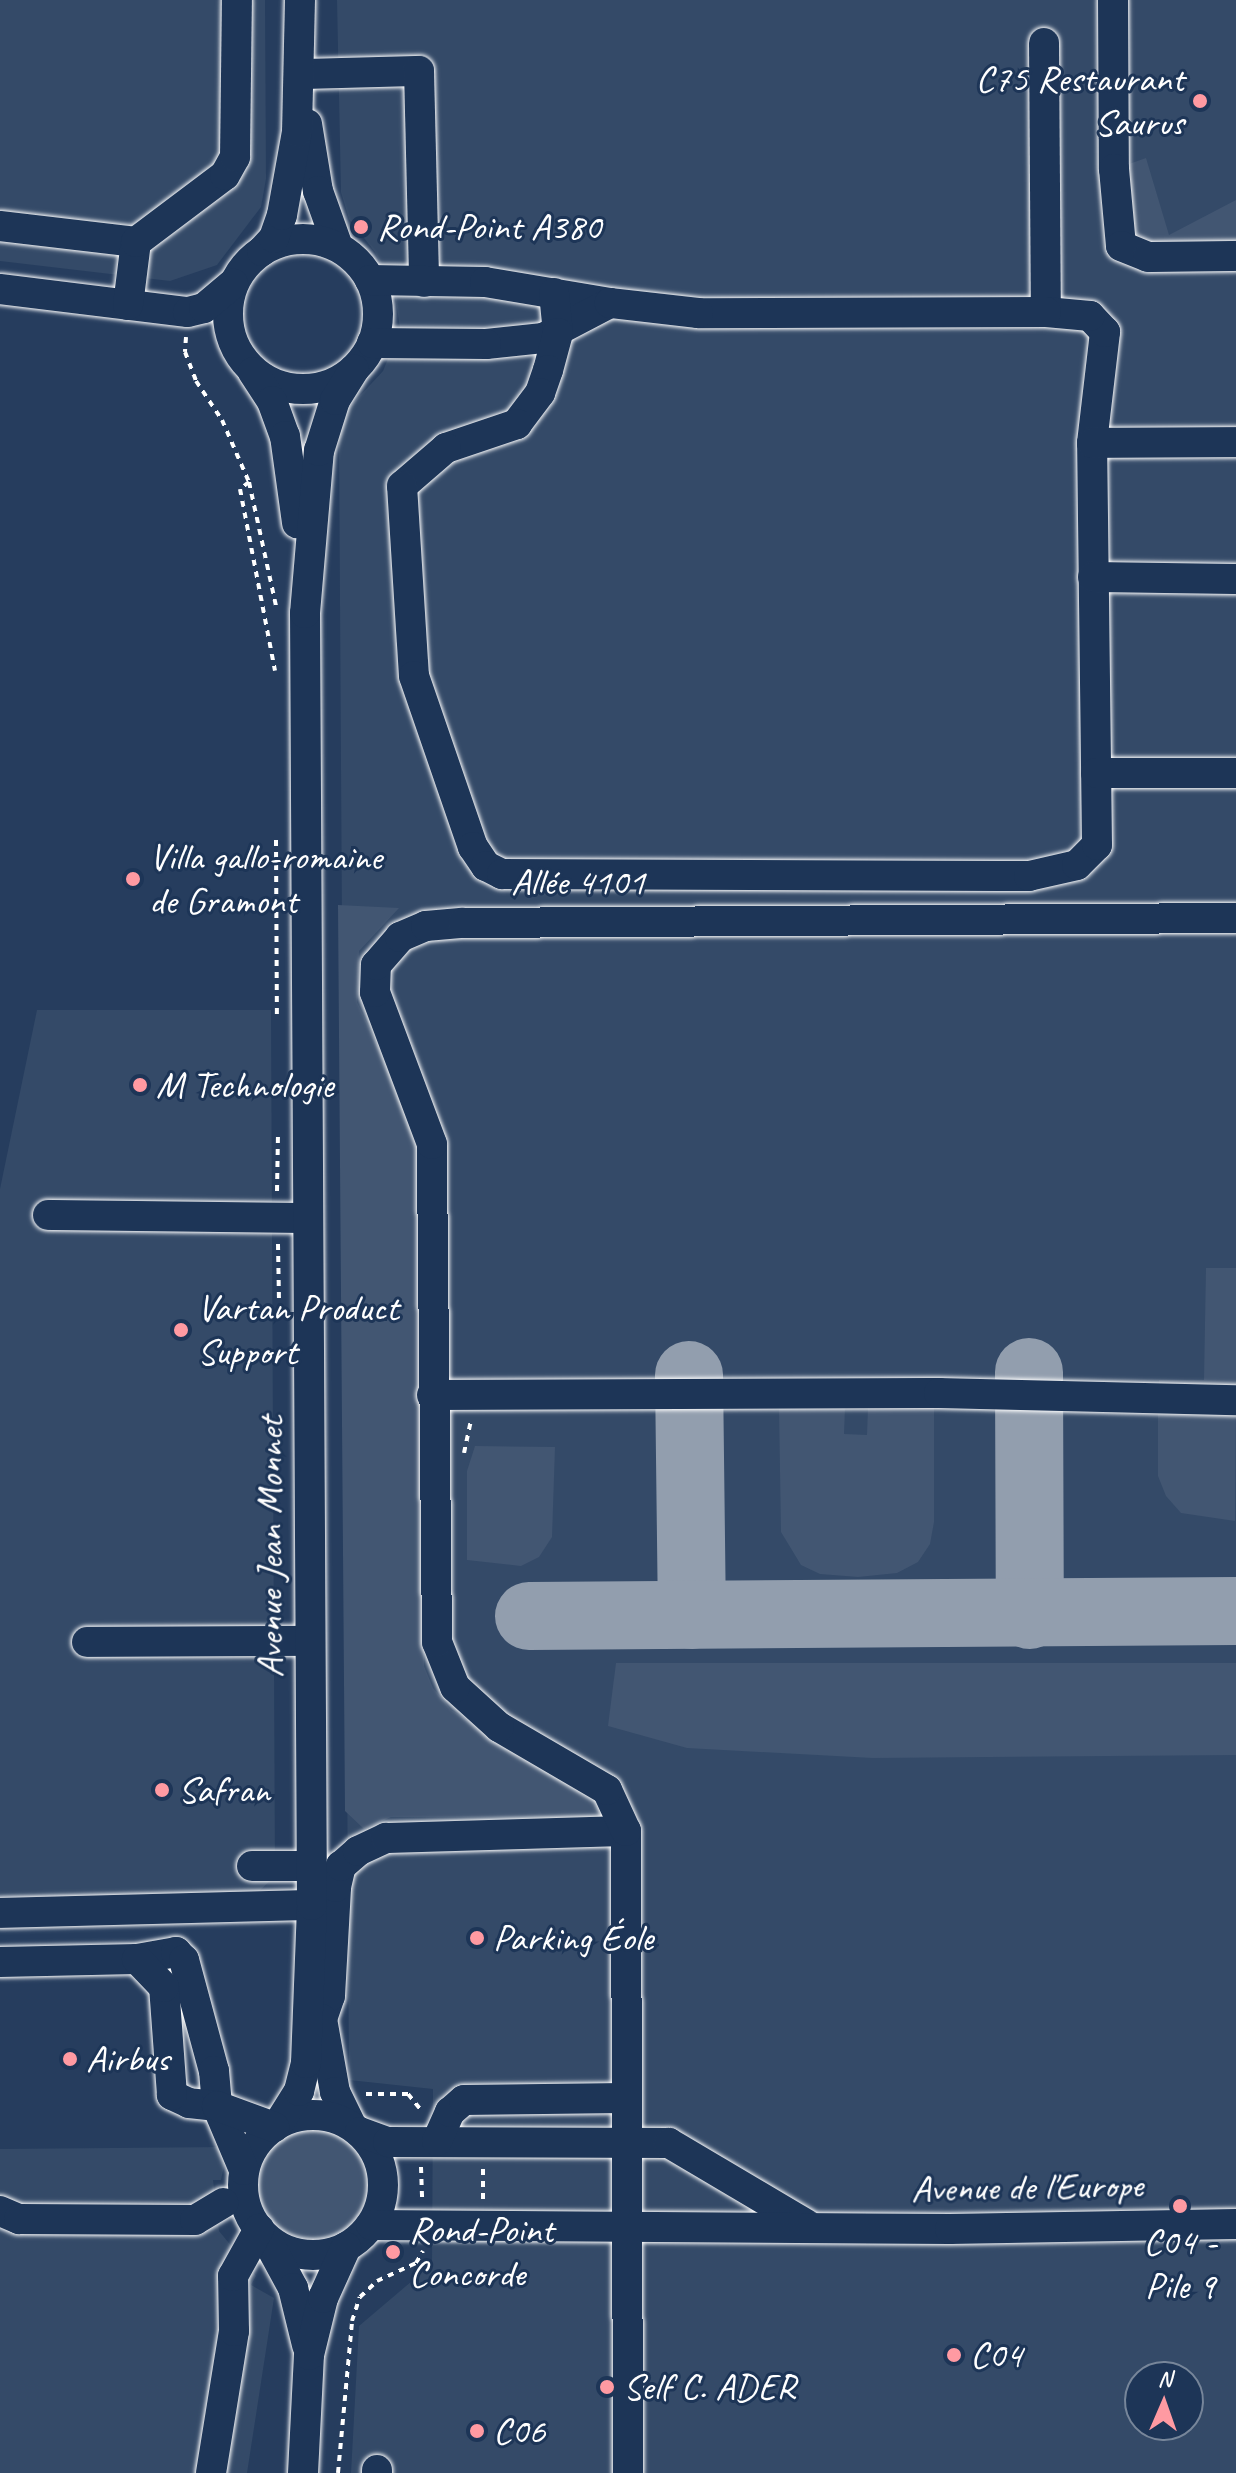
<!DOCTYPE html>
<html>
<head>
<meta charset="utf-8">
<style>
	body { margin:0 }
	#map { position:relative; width:1236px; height:2473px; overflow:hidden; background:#263d5e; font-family:Caveat,sans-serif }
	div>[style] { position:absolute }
	.built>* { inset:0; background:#344a68 }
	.green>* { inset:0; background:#425672 }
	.round { border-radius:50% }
	.taxiway>* { height:68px; margin:-34px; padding:0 34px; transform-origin:34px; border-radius:34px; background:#929eae }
	.path>* { height:4px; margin-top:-2px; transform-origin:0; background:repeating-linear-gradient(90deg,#fff 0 6px,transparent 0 12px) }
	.roads { filter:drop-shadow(0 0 2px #fff) drop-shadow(0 0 2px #fff) }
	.minor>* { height:30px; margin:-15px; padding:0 15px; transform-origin:15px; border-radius:15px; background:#1d3557 }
	.minor>.ring { margin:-15px; padding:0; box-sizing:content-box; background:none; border:30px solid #1d3557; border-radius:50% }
	.dots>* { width:22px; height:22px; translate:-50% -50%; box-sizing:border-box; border:4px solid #1d3557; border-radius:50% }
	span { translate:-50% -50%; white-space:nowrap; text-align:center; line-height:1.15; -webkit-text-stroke:6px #1d3557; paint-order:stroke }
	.poi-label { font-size:38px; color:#fff }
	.right { translate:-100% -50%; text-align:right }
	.left { translate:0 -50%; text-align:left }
	.street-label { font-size:38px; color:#fff }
	.north { position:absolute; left:1124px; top:2361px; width:80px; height:80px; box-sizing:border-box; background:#1d3557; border:2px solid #77869a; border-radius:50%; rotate:2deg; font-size:22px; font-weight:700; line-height:32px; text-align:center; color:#fff }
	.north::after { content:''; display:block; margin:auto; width:28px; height:36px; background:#ff9aa2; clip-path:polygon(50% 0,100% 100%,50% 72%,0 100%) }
</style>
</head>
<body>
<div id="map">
	<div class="built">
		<i style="clip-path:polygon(0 0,265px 0,266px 179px,261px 207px,217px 265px,170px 281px,0 261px)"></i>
		<i style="clip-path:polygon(evenodd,337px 0,1236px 0,1236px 2473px,351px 2473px,359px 2326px,432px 2264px,433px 2089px,349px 2080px,339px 436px,346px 411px,383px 371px,400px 329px,395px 293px,375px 252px,349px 219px,341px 192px,337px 0,1140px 2377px,1188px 2377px,1188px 2425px,1140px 2425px,1140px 2377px)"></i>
		<i style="clip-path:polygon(37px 1010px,271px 1010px,275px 1876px,255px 1895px,0 1896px,0 1189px)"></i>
		<i style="clip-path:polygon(228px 2147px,221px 2180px,213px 2180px,219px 2231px,256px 2276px,251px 2285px,274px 2298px,247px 2473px,0 2473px,0 2149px)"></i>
	</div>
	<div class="green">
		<i style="clip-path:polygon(1146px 158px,1169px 235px,1236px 200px,1236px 242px,1150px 243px,1136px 233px,1129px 216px,1129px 164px)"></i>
		<i style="clip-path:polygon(338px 905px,399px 908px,359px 951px,357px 1002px,415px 1126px,423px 1184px,424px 1666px,433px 1688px,451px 1710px,605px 1807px,599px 1807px,599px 1818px,391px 1817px,364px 1829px,345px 1811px)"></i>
		<i style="clip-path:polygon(1206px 1268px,1236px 1268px,1236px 1389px,1158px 1390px,1159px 1380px,1204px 1380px)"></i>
		<i style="clip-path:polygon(934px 1406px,934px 1522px,930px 1544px,918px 1562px,897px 1573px,858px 1577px,820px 1574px,801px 1565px,781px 1532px,779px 1407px,845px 1407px,844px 1434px,867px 1435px,868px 1407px)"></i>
		<i style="clip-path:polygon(1158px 1410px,1236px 1410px,1235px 1521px,1181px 1513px,1166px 1496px,1158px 1476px)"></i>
		<i style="clip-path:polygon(475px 1446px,555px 1447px,552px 1537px,539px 1557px,521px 1566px,467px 1560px,467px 1471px)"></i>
		<i style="clip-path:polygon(616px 1663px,1236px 1663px,1236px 1755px,873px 1758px,687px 1748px,608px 1726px)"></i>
		<i class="round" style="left:258px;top:2129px;width:110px;height:110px"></i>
	</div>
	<div class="taxiway">
		<i style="left:1029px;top:1372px;width:243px;rotate:89.8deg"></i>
		<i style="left:689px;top:1375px;width:240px;rotate:89.3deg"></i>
		<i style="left:529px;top:1616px;width:707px;rotate:-0.41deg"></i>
	</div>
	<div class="path">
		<i style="left:186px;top:337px;width:15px;rotate:94deg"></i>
		<i style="left:185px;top:352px;width:31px;rotate:69deg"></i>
		<i style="left:196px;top:381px;width:47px;rotate:56.3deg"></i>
		<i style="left:222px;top:420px;width:68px;rotate:66.5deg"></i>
		<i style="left:249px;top:482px;width:127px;rotate:77.7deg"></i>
		<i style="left:249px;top:482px;width:11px;rotate:142deg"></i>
		<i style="left:240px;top:489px;width:185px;rotate:79.1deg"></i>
		<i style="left:276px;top:840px;width:179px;rotate:89.7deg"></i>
		<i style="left:277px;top:1191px;width:59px;rotate:-89deg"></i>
		<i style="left:278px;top:1244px;width:55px;rotate:89deg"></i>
		<i style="left:464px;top:1453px;width:35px;rotate:-78deg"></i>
		<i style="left:366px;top:2094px;width:42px"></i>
		<i style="left:408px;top:2094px;width:21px;rotate:51deg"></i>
		<i style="left:421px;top:2167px;width:31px;rotate:88deg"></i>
		<i style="left:483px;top:2199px;width:31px;rotate:-90deg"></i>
		<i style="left:338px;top:2473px;width:153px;rotate:-84.7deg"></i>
		<i style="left:352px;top:2321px;width:25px;rotate:-72deg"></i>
		<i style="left:360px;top:2297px;width:23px;rotate:-43deg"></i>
		<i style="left:377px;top:2281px;width:43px;rotate:-24.8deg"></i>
		<i style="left:416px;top:2263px;width:14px;rotate:-60deg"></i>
	</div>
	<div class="roads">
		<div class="minor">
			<i style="left:1113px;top:0;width:169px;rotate:89.7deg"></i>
			<i style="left:1114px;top:169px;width:77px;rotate:84.8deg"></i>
			<i style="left:1121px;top:246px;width:29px;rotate:22deg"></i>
			<i style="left:1148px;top:257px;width:88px;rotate:-0.7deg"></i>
			<i style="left:1044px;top:43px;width:269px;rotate:89.6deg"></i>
			<i style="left:301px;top:74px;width:118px;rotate:-1.5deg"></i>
			<i style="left:419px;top:71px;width:211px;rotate:88.6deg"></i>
			<i style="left:307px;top:124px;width:68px;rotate:80.7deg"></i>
			<i style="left:318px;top:191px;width:59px;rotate:70.3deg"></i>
			<i style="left:0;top:226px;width:137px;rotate:6.7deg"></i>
			<i class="ring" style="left:228px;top:239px;width:120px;height:120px"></i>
			<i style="left:262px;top:251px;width:18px;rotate:-47deg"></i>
			<i style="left:274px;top:238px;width:24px;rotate:-71deg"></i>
			<i style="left:282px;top:215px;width:84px;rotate:-79.8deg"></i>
			<i style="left:297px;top:132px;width:132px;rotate:-88.7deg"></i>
			<i style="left:370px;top:280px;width:115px;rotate:1deg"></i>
			<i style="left:485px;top:282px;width:127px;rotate:9.5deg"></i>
			<i style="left:610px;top:303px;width:76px;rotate:152.4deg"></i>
			<i style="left:543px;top:338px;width:57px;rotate:174deg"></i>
			<i style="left:486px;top:344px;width:114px;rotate:-179.5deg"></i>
			<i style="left:0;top:289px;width:189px;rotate:7deg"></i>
			<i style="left:188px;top:312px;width:16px;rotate:-14deg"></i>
			<i style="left:204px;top:308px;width:38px;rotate:-40deg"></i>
			<i style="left:554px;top:293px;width:40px;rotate:84.3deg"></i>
			<i style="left:558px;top:333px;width:38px;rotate:105deg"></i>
			<i style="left:548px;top:370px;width:24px;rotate:109deg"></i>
			<i style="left:540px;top:393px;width:39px;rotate:127deg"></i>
			<i style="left:517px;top:424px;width:75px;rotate:161.3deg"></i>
			<i style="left:446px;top:448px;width:58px;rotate:139.2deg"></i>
			<i style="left:402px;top:486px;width:190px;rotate:86.4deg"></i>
			<i style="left:414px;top:676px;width:181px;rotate:71deg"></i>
			<i style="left:473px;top:847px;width:23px;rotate:56deg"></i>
			<i style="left:486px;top:866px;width:18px;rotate:27deg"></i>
			<i style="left:502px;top:874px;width:527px;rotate:0.22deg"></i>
			<i style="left:1029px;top:876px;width:49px;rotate:-12.9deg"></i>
			<i style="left:1077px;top:865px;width:28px;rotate:-45deg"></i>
			<i style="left:1097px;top:845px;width:402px;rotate:-90.7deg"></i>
			<i style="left:1092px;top:443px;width:112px;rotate:-83.3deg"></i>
			<i style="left:1105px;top:332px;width:22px;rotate:-133deg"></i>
			<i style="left:1090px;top:316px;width:44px;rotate:-174.8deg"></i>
			<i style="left:1046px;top:312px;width:348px;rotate:179.8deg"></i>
			<i style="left:698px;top:313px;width:89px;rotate:-173.5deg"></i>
			<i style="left:128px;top:305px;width:64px;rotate:-82.8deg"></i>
			<i style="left:136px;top:242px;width:111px;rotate:-37deg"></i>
			<i style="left:225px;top:175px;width:21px;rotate:-61deg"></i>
			<i style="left:235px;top:157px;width:157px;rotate:-89.3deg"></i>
			<i style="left:253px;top:372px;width:35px;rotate:57deg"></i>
			<i style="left:272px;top:401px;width:37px;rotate:70deg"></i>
			<i style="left:285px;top:436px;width:88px;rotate:82.1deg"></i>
			<i style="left:1092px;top:443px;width:144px;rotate:-0.4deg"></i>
			<i style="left:1093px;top:577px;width:143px;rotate:0.8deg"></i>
			<i style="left:1096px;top:773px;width:140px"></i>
			<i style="left:48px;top:1215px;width:260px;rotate:0.7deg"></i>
			<i style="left:432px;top:1395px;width:507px;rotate:-0.23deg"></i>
			<i style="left:939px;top:1393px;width:297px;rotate:1.4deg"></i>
			<i style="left:87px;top:1642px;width:223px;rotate:-0.3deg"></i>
			<i style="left:252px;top:1866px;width:60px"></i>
			<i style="left:0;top:1913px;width:312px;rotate:-1.5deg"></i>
			<i style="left:0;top:1962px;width:137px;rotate:-1.3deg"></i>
			<i style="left:137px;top:1959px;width:40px;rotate:-10deg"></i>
			<i style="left:176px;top:1952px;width:11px;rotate:45deg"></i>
			<i style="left:184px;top:1960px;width:115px;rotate:74.9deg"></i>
			<i style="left:214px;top:2071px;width:35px;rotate:85deg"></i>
			<i style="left:217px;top:2106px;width:28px;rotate:-174deg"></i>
			<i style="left:189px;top:2103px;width:19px;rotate:-155deg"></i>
			<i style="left:172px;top:2095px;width:108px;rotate:-94.2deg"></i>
			<i style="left:164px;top:1987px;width:39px;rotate:-134deg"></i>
			<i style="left:322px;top:2019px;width:24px;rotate:-71deg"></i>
			<i style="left:330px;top:1996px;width:109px;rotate:-86.8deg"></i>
			<i style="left:336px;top:1887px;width:22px;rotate:-77deg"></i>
			<i style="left:341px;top:1866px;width:23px;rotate:-41deg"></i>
			<i style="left:358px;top:1851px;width:31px;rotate:-25deg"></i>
			<i style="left:386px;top:1838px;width:240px;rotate:-1.7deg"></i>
			<i style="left:322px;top:2019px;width:74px;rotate:79.9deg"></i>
			<i style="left:335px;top:2092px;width:37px;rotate:64deg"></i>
			<i class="ring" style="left:243px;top:2115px;width:110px;height:110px"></i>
			<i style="left:279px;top:2123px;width:38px;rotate:-58deg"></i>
			<i style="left:299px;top:2091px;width:29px;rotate:-76deg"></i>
			<i style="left:306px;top:2063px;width:158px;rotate:-87.8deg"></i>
			<i style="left:312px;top:1905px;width:1292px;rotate:-90.31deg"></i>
			<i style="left:305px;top:613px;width:163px;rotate:-85.1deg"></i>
			<i style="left:319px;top:451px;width:53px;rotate:-72.6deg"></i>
			<i style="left:335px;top:400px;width:36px;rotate:-58deg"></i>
			<i style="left:360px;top:2132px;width:30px;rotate:20deg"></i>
			<i style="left:388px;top:2142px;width:281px;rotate:0.2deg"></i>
			<i style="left:669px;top:2143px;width:159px;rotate:30.6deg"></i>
			<i style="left:437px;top:2141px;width:32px;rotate:-66deg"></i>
			<i style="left:450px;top:2112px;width:18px;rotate:-41deg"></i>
			<i style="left:464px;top:2100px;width:160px;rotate:-0.7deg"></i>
			<i style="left:244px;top:2170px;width:69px;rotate:-112.9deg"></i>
			<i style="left:217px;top:2106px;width:61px;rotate:20.2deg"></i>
			<i style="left:0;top:2211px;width:21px;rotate:23deg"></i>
			<i style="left:19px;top:2219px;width:176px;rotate:0.3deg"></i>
			<i style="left:195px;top:2220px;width:33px;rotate:-31deg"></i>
			<i style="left:371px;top:2225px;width:579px;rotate:0.4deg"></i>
			<i style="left:950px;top:2229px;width:286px;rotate:-1deg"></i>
			<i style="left:266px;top:2238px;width:57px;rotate:61.6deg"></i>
			<i style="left:293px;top:2288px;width:59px;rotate:76.2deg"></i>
			<i style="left:211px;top:2473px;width:144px;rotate:-80.8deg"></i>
			<i style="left:234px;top:2331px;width:55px;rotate:-91deg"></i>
			<i style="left:233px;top:2276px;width:54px;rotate:-61deg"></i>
			<i style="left:303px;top:2473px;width:118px;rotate:-87.1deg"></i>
			<i style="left:309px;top:2355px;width:59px;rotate:-76.2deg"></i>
			<i style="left:323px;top:2298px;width:56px;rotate:-65.7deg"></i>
			<i style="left:377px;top:2473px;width:3px;rotate:-90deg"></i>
			<i style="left:628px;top:2473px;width:642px;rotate:-90.18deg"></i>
			<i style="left:626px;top:1831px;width:45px;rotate:-114.9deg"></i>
			<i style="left:607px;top:1790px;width:125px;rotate:-149.7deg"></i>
			<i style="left:499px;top:1727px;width:59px;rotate:-137.7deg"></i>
			<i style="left:455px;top:1687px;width:48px;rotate:-111.8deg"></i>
			<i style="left:437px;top:1642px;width:498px;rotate:-90.6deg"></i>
			<i style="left:432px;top:1144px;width:162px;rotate:-110.6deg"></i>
			<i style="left:375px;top:992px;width:27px;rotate:-88deg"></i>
			<i style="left:376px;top:965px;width:37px;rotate:-49deg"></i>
			<i style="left:400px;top:937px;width:28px;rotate:-23deg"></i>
			<i style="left:426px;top:926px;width:37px;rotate:-5deg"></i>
			<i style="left:463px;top:923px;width:773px;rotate:-0.37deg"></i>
		</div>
	</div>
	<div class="dots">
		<i style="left:1200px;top:101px;background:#ff9aa2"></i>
		<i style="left:361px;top:227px;background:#ff9aa2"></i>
		<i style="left:133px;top:879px;background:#ff9aa2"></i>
		<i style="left:140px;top:1085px;background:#ff9aa2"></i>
		<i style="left:181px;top:1330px;background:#ff9aa2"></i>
		<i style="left:162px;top:1790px;background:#ff9aa2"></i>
		<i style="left:477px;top:1938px;background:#ff9aa2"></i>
		<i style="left:70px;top:2059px;background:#ff9aa2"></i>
		<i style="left:1180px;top:2206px;background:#ff9aa2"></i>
		<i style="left:393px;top:2252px;background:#ff9aa2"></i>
		<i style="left:954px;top:2355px;background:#ff9aa2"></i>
		<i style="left:607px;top:2387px;background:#ff9aa2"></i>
		<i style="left:477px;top:2431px;background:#ff9aa2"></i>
	</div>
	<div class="poi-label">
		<span class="right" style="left:1184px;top:101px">C75 Restaurant<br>Saurus</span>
		<span class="left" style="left:377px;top:227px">Rond-Point A380</span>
		<span class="left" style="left:149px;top:879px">Villa gallo-romaine<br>de Gramont</span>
		<span class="left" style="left:156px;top:1085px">M Technologie</span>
		<span class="left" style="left:197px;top:1330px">Vartan Product<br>Support</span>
		<span class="left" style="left:178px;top:1790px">Safran</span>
		<span class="left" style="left:493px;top:1938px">Parking Éole</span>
		<span class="left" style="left:86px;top:2059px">Airbus</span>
		<span class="left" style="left:409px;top:2252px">Rond-Point<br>Concorde</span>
		<span style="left:1180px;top:2264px">C04 -<br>Pile 9</span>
		<span class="left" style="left:970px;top:2355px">C04</span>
		<span class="left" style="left:623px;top:2387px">Self C. ADER</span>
		<span class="left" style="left:493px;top:2431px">C06</span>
	</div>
	<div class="street-label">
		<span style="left:578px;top:882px">Allée 4101</span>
		<span style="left:270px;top:1547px;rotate:-90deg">Avenue Jean Monnet</span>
		<span style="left:1027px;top:2187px;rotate:-1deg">Avenue de l'Europe</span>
	</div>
	<div class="north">N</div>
</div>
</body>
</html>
